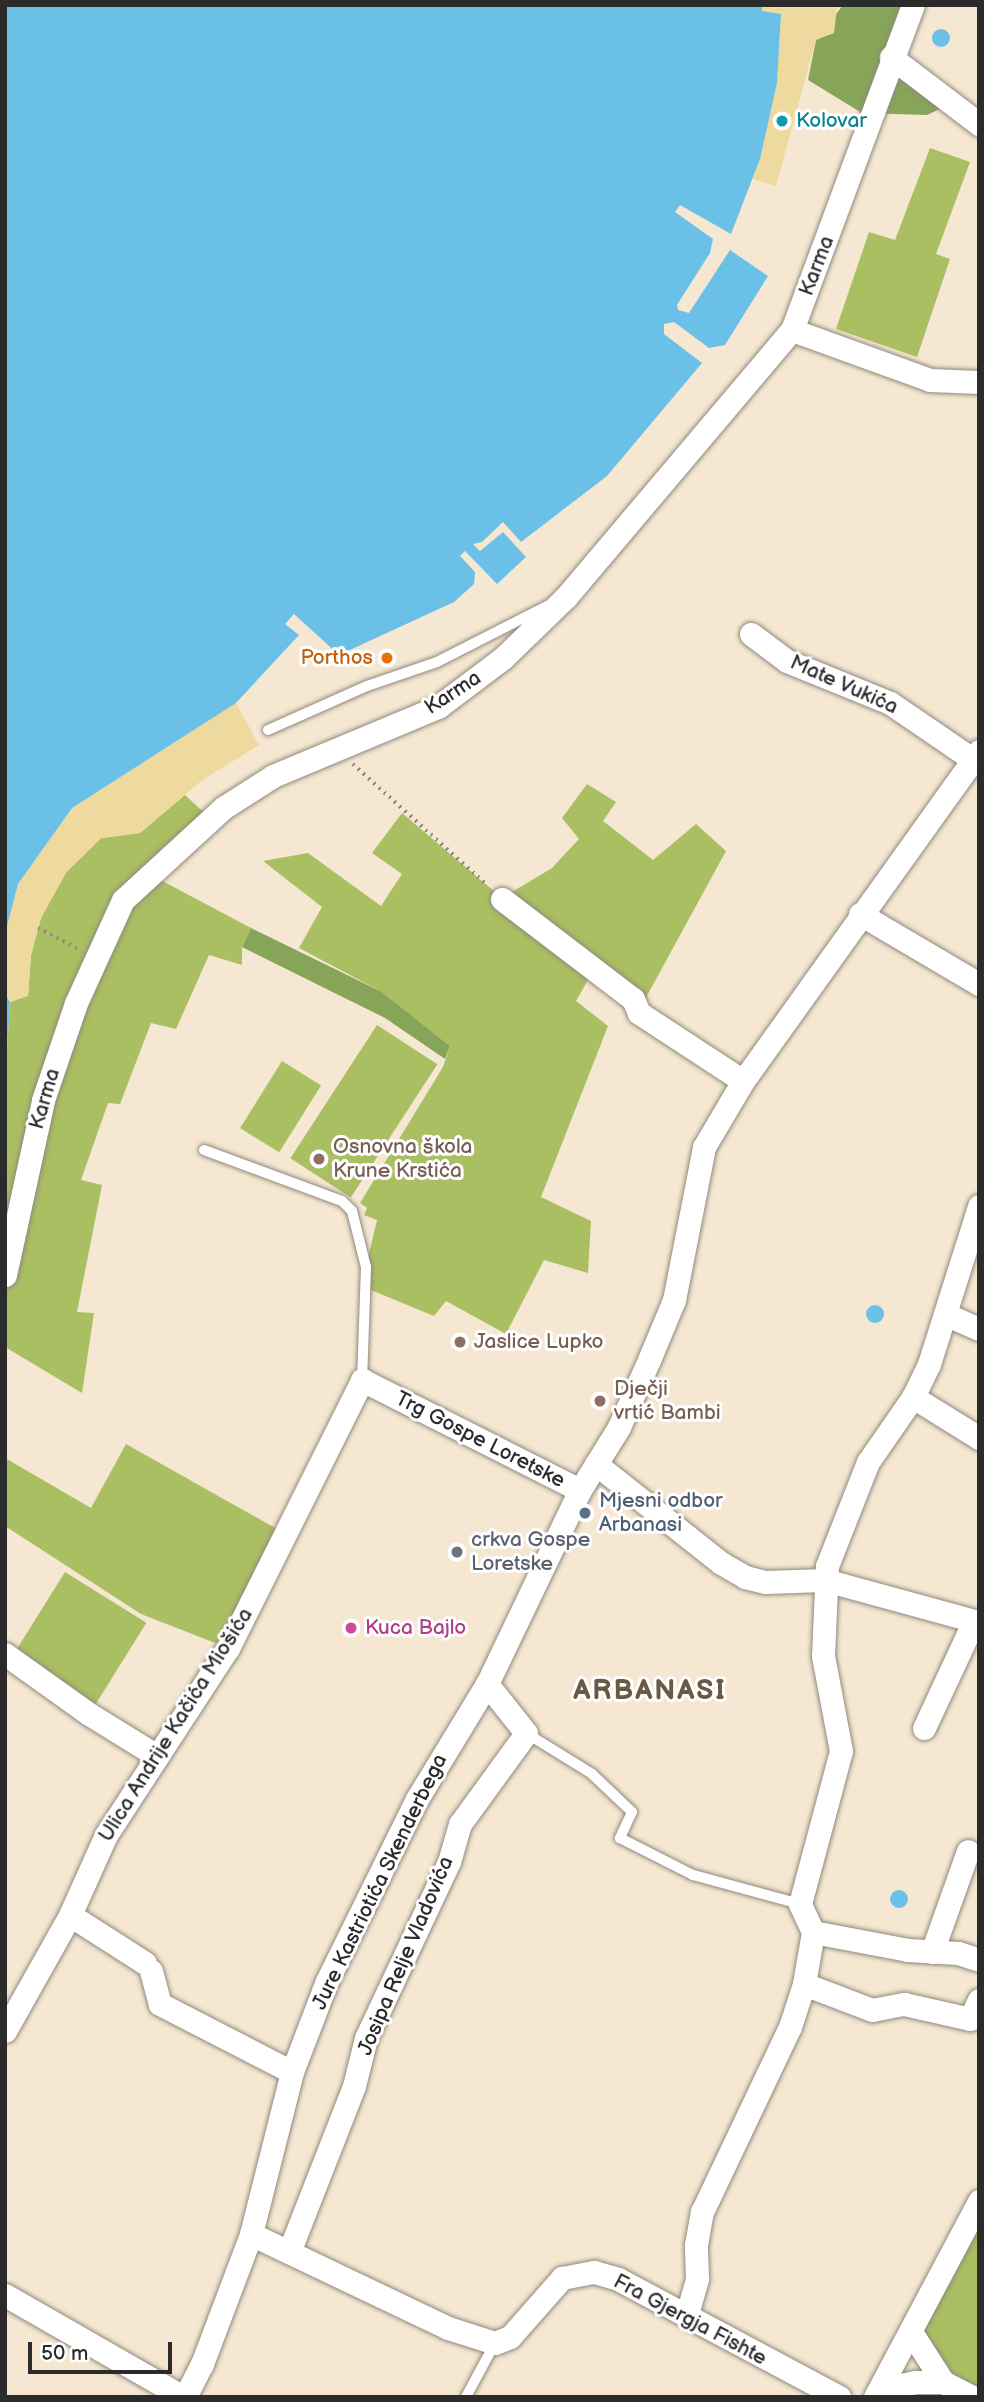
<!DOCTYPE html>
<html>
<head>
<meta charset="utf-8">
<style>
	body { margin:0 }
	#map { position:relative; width:984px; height:2402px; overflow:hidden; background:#f5e7d1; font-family:"Balsamiq Sans",sans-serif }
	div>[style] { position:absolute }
	.green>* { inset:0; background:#aabe62; transform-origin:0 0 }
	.forest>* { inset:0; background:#87a558 }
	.sand>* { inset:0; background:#eeda9e }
	.water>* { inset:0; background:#6bc0e7 }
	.round { border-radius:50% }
	.path>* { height:3.5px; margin-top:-1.75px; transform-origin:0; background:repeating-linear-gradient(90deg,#90897e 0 2px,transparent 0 7px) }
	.roads { filter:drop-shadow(0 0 2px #90897e) drop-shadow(0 0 2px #90897e) }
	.lane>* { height:10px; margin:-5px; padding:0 5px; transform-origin:5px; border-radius:5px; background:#fff }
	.street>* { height:23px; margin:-11.5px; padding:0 11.5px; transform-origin:11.5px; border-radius:11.5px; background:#fff }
	.dots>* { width:19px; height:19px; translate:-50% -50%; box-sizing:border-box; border:4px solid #fff; border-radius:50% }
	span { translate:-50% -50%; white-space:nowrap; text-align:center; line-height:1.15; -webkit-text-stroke:6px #fff; paint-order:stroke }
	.culture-label { font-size:21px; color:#0d838f }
	.left { translate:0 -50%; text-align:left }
	.street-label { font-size:21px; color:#2b2b2b }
	.food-label { font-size:21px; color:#c56008 }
	.right { translate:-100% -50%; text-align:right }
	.education-label { font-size:21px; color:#785e54 }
	.service-label { font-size:21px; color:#4e5e75 }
	.worship-label { font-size:21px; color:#5b616d }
	.hotel-label { font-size:21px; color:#b23c85 }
	.district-label { font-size:28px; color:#695a46; font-weight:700; letter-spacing:2px }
	.frame { position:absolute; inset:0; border:7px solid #2b2b2b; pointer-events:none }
	.scale { position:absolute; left:28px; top:2342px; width:144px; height:32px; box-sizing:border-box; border:4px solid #2b2b2b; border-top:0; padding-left:9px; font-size:21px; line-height:24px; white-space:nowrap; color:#2b2b2b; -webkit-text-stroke:5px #fff; paint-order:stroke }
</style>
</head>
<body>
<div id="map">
	<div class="green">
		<i style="clip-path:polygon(930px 148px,970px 162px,936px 254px,950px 259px,917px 357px,836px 329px,869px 232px,895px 240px)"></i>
		<i style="clip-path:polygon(587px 784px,616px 802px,603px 821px,653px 860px,696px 824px,726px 851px,643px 1003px,593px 971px,576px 1001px,608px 1026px,541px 1197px,591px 1221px,588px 1273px,544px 1260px,506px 1334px,446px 1301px,434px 1316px,366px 1288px,366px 1267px,377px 1220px,364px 1215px,367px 1208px,360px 1203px,443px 1067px,450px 1046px,382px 992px,299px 948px,322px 907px,263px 861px,308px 853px,381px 906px,402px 874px,372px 853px,402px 813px,502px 898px,552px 868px,579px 839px,562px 818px)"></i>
		<i style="clip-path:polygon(185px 795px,211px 819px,151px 875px,251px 928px,242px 947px,242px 965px,209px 955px,176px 1029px,151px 1023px,120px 1104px,108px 1103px,81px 1180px,102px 1185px,77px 1312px,94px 1313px,82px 1393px,5px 1347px,5px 1081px,10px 1002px,28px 995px,31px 955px,41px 918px,66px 872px,101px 838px,140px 833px)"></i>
		<i style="left:377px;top:1025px;width:72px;height:159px;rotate:33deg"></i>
		<i style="left:282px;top:1061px;width:46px;height:79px;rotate:32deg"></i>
		<i style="clip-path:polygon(126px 1444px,286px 1534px,228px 1648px,141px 1614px,5px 1526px,5px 1458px,91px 1508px)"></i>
		<i style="left:65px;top:1572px;width:96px;height:105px;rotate:32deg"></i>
		<i style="clip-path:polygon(979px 2201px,979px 2397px,973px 2397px,911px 2332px)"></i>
	</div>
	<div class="forest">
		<i style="clip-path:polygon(843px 5px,913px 5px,891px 57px,952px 103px,927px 115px,862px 113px,808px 80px,816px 40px)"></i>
		<i style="clip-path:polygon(251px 928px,382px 992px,450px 1046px,445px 1059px,385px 1018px,242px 947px)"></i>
	</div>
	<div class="sand">
		<i style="clip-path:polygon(762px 5px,843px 5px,837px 8px,834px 33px,816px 40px,776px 186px,753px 179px,777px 83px,781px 15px,762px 11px)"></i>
		<i style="clip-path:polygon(236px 703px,259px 745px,201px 781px,140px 833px,101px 838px,66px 873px,41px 918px,31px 955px,28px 996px,10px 1002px,5px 994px,5px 934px,18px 884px,72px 808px)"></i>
	</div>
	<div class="water">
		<i style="clip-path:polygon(5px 5px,762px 5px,762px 11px,781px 14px,777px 83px,760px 159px,731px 234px,680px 205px,675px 212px,713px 239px,710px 253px,677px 305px,678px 310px,689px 313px,730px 250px,768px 276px,725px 345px,709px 348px,674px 322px,664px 324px,664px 334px,702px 363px,607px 476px,521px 542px,503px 522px,482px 542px,473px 544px,480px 551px,503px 532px,526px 557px,497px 584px,465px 551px,460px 556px,475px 572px,474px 584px,454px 602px,339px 655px,294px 614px,285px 624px,299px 635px,236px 703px,72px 808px,18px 884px,5px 934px)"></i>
		<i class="round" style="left:932px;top:29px;width:18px;height:18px"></i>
		<i style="clip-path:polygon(5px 994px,10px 1002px,5px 1081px)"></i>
		<i class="round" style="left:866px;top:1305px;width:18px;height:18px"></i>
		<i class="round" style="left:890px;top:1890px;width:18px;height:18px"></i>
	</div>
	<div class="path">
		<i style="left:353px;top:764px;width:181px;rotate:42.1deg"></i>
		<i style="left:38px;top:928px;width:46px;rotate:27.1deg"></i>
	</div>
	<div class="roads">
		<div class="lane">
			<i style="left:268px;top:730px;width:108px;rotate:-24deg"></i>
			<i style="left:367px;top:686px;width:74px;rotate:-18.9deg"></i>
			<i style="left:437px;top:662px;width:123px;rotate:-27deg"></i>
			<i style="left:204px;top:1150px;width:147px;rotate:20.3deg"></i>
			<i style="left:342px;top:1201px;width:14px;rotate:45deg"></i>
			<i style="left:352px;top:1211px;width:58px;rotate:76deg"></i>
			<i style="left:366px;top:1267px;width:113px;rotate:92deg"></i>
			<i style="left:526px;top:1733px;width:78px;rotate:31.8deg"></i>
			<i style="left:592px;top:1774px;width:55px;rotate:43.5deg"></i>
			<i style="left:632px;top:1812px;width:29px;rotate:115deg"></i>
			<i style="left:620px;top:1838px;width:82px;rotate:26.9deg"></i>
			<i style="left:693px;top:1875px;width:111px;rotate:15.2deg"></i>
			<i style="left:466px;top:2397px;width:61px;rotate:-61.8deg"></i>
		</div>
		<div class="street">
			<i style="left:891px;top:57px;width:111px;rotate:37.3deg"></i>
			<i style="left:792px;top:330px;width:147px;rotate:19.9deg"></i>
			<i style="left:930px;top:380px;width:49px;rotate:2.3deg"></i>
			<i style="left:751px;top:634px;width:45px;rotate:36.9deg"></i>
			<i style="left:787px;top:661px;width:111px;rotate:22.2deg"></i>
			<i style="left:890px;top:703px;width:99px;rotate:34.3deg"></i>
			<i style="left:502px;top:899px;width:165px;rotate:37.4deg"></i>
			<i style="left:633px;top:999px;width:15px;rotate:67deg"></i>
			<i style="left:639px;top:1013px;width:124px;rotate:33.2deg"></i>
			<i style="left:860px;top:914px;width:138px;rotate:30.5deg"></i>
			<i style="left:5px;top:1275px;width:179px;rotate:-77.7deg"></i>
			<i style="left:43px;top:1100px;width:102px;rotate:-71.2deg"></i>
			<i style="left:76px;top:1003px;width:113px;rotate:-65.5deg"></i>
			<i style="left:123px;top:900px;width:136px;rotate:-42.6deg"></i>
			<i style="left:223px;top:808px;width:59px;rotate:-32.6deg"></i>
			<i style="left:273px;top:776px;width:179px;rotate:-22.7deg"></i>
			<i style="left:438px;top:707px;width:81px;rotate:-37deg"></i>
			<i style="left:503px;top:658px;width:88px;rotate:-44.1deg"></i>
			<i style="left:566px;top:597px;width:350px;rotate:-49.8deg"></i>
			<i style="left:792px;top:330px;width:347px;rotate:-69.6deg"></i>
			<i style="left:945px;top:1314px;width:37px;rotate:24deg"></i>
			<i style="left:913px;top:1397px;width:78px;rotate:31.8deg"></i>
			<i style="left:596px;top:1464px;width:159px;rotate:38.4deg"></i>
			<i style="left:721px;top:1563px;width:28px;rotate:30deg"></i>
			<i style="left:745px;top:1577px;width:21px;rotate:14deg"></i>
			<i style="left:765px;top:1582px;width:60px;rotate:-1.9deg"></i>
			<i style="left:825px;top:1580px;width:160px;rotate:15.3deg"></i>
			<i style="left:5px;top:1654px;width:103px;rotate:35.5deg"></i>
			<i style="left:89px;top:1714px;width:80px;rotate:31.7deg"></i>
			<i style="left:924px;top:1728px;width:118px;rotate:-65deg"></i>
			<i style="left:70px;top:1915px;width:89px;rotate:32.6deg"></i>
			<i style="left:813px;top:1932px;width:97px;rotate:10.7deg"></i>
			<i style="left:908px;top:1950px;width:50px;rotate:3.4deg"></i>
			<i style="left:958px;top:1953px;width:22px;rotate:18deg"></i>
			<i style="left:932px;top:1952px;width:107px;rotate:-70.4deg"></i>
			<i style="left:151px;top:1971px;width:34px;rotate:75deg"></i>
			<i style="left:160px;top:2004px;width:148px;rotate:27.3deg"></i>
			<i style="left:804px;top:1984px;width:73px;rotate:20.9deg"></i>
			<i style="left:872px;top:2010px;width:33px;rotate:-11deg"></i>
			<i style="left:904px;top:2004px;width:68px;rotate:12.8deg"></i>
			<i style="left:970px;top:2019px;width:21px;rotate:-65deg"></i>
			<i style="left:5px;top:2031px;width:133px;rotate:-60.7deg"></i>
			<i style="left:70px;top:1915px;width:88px;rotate:-65.8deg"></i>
			<i style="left:106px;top:1835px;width:223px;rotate:-56.9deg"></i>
			<i style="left:228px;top:1648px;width:300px;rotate:-63.4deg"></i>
			<i style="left:362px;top:1380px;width:244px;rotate:26.8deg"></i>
			<i style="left:251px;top:2234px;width:218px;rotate:25.5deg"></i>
			<i style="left:448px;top:2328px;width:49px;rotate:17.7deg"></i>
			<i style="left:495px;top:2343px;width:16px;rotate:-22deg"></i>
			<i style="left:510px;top:2337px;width:79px;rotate:-48.6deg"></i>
			<i style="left:562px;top:2278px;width:33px;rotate:-11deg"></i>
			<i style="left:594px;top:2272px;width:25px;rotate:16deg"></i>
			<i style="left:618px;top:2279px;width:251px;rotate:28.1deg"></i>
			<i style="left:289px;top:2252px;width:178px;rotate:-68.6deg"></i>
			<i style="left:354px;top:2086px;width:49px;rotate:-76deg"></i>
			<i style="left:366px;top:2038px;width:195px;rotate:-64.8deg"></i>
			<i style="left:449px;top:1862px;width:40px;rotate:-74deg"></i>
			<i style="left:460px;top:1824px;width:112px;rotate:-54deg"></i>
			<i style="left:526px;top:1733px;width:63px;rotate:-128.5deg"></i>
			<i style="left:5px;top:2295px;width:205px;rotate:29.8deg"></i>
			<i style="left:687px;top:2314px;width:37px;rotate:-74deg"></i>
			<i style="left:697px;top:2278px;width:33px;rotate:-92deg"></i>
			<i style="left:696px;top:2245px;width:34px;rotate:-80deg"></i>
			<i style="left:702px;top:2212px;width:205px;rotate:-64.6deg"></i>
			<i style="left:790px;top:2027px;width:45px;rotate:-72deg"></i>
			<i style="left:804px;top:1984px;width:53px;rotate:-80.2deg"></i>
			<i style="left:813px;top:1932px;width:31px;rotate:-115deg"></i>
			<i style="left:800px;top:1904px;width:158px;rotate:-75deg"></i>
			<i style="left:841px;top:1751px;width:97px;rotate:-100.7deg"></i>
			<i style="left:823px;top:1656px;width:90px;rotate:-87.5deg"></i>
			<i style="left:827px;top:1566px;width:112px;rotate:-68.5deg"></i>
			<i style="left:868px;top:1462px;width:79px;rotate:-55.3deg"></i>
			<i style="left:913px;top:1397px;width:37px;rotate:-64deg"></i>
			<i style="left:929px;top:1364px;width:166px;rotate:-72.4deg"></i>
			<i style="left:943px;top:2382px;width:34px;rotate:27deg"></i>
			<i style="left:880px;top:2389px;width:36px;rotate:-11deg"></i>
			<i style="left:915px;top:2382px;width:28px"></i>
			<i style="left:943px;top:2382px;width:59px;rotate:-122.6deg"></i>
			<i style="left:185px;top:2397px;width:37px;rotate:-63deg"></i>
			<i style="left:202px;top:2364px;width:139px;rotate:-69.3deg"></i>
			<i style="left:251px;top:2234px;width:167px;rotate:-75.8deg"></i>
			<i style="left:292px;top:2072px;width:97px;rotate:-69deg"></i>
			<i style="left:327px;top:1981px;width:203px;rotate:-63.7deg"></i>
			<i style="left:417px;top:1799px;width:135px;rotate:-58.7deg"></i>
			<i style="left:487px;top:1684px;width:215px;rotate:-64.4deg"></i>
			<i style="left:580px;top:1490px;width:74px;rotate:-58.2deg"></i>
			<i style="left:619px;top:1427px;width:73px;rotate:-65.9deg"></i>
			<i style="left:649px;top:1360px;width:65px;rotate:-67.4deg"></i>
			<i style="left:674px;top:1300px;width:156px;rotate:-78.9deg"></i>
			<i style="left:704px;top:1147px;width:77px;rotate:-59.4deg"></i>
			<i style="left:743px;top:1081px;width:406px;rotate:-54.4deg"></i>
			<i style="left:875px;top:2397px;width:222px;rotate:-62deg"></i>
		</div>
	</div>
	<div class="dots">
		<i style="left:782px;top:121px;background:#0f9aa8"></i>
		<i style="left:387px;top:658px;background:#e8710a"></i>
		<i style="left:319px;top:1159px;background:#8d6e63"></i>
		<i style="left:460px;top:1342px;background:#8d6e63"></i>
		<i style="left:600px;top:1401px;background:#8d6e63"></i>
		<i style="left:585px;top:1513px;background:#5c6f8a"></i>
		<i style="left:457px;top:1552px;background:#6b7280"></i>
		<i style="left:351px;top:1628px;background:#d1479c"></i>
	</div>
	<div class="culture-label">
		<span class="left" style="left:796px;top:121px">Kolovar</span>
	</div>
	<div class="street-label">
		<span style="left:817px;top:266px;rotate:-69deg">Karma</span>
		<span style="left:844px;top:685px;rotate:24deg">Mate Vukića</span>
		<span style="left:453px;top:693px;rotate:-33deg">Karma</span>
		<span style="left:45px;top:1099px;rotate:-74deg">Karma</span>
		<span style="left:480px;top:1440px;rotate:27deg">Trg Gospe Loretske</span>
		<span style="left:176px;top:1725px;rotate:-58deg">Ulica Andrije Kačića Miošića</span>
		<span style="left:380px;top:1882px;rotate:-64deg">Jure Kastriotića Skenderbega</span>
		<span style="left:406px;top:1956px;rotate:-67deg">Josipa Relje Vladovića</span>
		<span style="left:690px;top:2320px;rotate:28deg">Fra Gjergja Fishte</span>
	</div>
	<div class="food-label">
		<span class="right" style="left:373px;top:658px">Porthos</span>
	</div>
	<div class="education-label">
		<span class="left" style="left:333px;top:1159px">Osnovna škola<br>Krune Krstića</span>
		<span class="left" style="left:474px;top:1342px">Jaslice Lupko</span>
		<span class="left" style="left:614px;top:1401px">Dječji<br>vrtić Bambi</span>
	</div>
	<div class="service-label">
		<span class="left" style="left:599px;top:1513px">Mjesni odbor<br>Arbanasi</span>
	</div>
	<div class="worship-label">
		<span class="left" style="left:471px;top:1552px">crkva Gospe<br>Loretske</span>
	</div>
	<div class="hotel-label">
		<span class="left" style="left:365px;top:1628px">Kuca Bajlo</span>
	</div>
	<div class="district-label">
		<span style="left:650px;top:1691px">ARBANASI</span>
	</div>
	<div class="frame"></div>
	<div class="scale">50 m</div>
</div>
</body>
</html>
